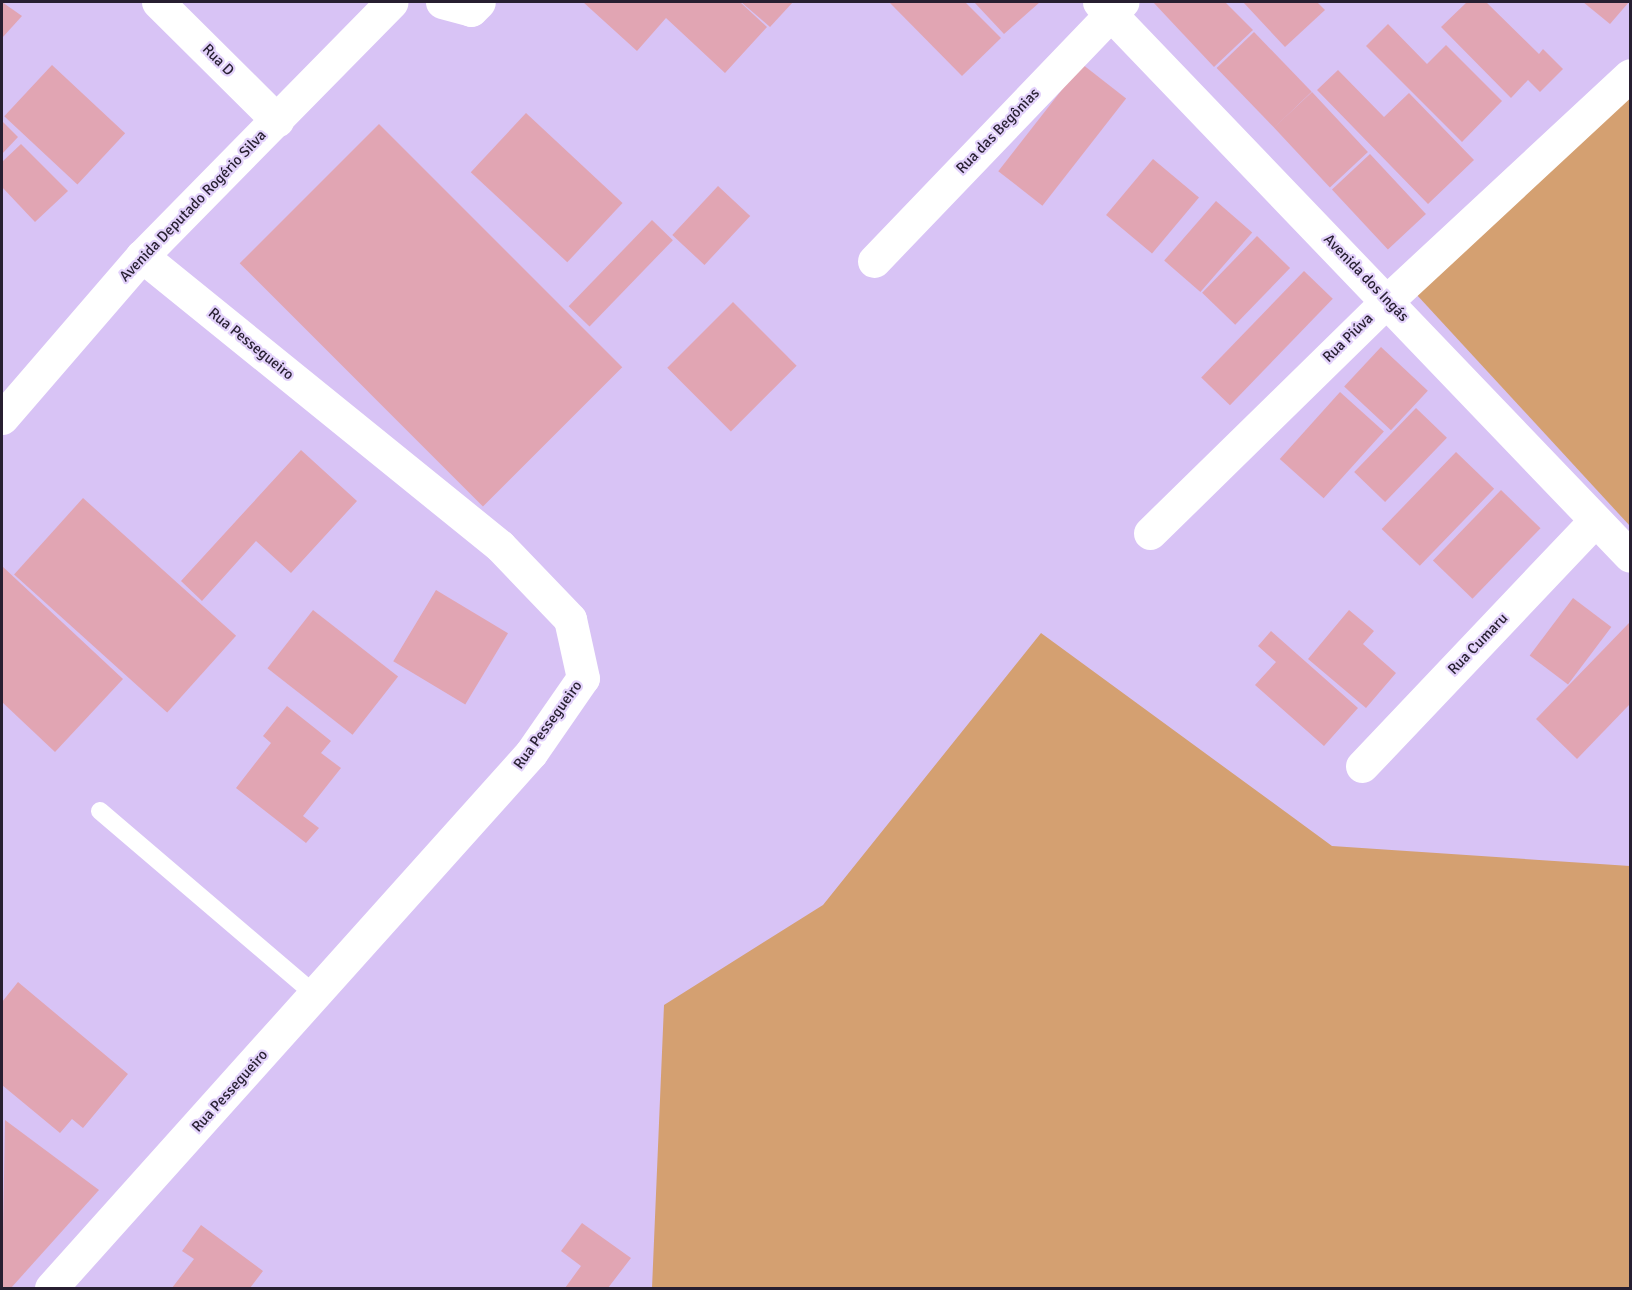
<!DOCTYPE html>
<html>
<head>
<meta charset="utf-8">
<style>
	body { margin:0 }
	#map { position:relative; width:1632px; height:1290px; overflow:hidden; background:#d8c3f5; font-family:Signika,sans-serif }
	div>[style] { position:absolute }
	.green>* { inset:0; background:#d4a071 }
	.building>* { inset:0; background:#e1a5b3; transform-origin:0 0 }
	.service>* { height:18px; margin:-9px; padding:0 9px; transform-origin:9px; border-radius:9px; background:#fff }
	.minor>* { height:33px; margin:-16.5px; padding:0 16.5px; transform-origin:16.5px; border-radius:16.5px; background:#fff }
	.tertiary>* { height:33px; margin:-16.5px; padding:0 16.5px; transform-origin:16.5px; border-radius:16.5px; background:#fff }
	span { translate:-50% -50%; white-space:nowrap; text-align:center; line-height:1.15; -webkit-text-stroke:4.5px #e3d2fb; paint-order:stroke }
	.street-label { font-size:15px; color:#271f31 }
	.frame { position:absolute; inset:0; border:3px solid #271f31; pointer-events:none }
</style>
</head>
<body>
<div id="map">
	<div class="green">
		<i style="clip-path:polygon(1630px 94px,1630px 526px,1416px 294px)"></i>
		<i style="clip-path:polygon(1041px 633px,1332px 846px,1630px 866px,1630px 1288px,652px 1288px,664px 1005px,823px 905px)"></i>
	</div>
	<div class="building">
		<i style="clip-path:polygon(2px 2px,22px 16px,2px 38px)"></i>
		<i style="clip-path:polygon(583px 2px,740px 2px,767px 27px,725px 73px,666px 18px,637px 51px)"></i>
		<i style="clip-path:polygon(741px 2px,793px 2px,770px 27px)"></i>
		<i style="clip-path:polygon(889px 2px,965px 2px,1001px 38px,962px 76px)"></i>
		<i style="clip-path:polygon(974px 2px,1040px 2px,1004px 34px)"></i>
		<i style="clip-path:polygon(1153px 2px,1225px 2px,1253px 30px,1214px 67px)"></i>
		<i style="clip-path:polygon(1243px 2px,1317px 2px,1325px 10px,1285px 47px)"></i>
		<i style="clip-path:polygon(1467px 2px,1486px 2px,1539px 54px,1543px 49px,1563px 69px,1540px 92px,1528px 80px,1511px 98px,1441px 27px)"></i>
		<i style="clip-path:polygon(1583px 2px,1629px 2px,1610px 24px)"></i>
		<i style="clip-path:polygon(1388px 24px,1427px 64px,1446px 45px,1502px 101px,1462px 142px,1366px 46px)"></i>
		<i style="left:1254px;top:32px;width:83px;height:52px;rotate:46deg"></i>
		<i style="left:1082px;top:64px;width:56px;height:136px;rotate:38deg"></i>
		<i style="left:52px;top:65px;width:100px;height:70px;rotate:43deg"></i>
		<i style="clip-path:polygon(1338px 70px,1384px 117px,1409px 93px,1474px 160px,1428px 204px,1317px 90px)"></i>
		<i style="left:1312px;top:92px;width:82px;height:52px;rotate:47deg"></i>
		<i style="left:526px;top:113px;width:132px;height:81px;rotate:43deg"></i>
		<i style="clip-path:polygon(2px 121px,18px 137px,2px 154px)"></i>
		<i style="left:379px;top:124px;width:344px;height:197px;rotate:45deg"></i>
		<i style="clip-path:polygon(21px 144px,68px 191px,35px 222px,2px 187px,2px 162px)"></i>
		<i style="left:1370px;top:154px;width:82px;height:52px;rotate:47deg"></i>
		<i style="left:1153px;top:159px;width:60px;height:73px;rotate:40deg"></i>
		<i style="left:718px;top:186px;width:44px;height:67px;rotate:43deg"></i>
		<i style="left:1216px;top:201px;width:48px;height:79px;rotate:41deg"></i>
		<i style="left:652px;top:220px;width:29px;height:120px;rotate:44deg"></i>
		<i style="left:1257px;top:236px;width:46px;height:79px;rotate:44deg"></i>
		<i style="left:1304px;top:271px;width:40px;height:148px;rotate:44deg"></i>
		<i style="left:733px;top:302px;width:90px;height:93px;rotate:45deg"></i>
		<i style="left:1381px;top:347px;width:64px;height:54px;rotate:43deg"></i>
		<i style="left:1340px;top:392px;width:59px;height:90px;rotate:42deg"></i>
		<i style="left:1416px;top:408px;width:43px;height:89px;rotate:44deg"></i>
		<i style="clip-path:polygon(301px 450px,357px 501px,291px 573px,256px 541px,202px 601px,181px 581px)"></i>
		<i style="left:1456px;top:452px;width:53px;height:107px;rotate:44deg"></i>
		<i style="left:1501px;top:490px;width:55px;height:98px;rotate:44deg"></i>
		<i style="left:83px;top:498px;width:206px;height:103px;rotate:42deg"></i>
		<i style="clip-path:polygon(2px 566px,123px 679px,55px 752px,2px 702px)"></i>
		<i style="left:436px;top:590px;width:84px;height:83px;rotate:31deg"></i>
		<i style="left:1573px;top:598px;width:48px;height:72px;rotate:37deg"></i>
		<i style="left:313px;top:610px;width:108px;height:74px;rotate:38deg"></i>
		<i style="clip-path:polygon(1349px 610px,1374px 631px,1363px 644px,1396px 673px,1366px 708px,1308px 659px)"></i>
		<i style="clip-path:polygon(1630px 622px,1630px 704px,1577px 759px,1536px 719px)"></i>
		<i style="clip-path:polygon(1271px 631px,1358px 708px,1324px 746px,1255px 685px,1276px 662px,1258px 646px)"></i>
		<i style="clip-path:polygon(287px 706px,331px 741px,321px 753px,341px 768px,303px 816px,319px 828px,306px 843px,236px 788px,271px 743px,263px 736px)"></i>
		<i style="clip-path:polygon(18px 982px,128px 1074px,83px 1128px,72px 1119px,60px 1133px,2px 1085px,2px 1002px)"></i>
		<i style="clip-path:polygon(5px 1120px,99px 1190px,11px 1288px,2px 1288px)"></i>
		<i style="clip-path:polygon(582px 1223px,631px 1258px,608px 1288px,565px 1288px,581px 1266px,561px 1251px)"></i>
		<i style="clip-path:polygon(201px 1225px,263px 1271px,250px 1288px,172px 1288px,194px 1259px,182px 1251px)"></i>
	</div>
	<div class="service">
		<i style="left:100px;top:811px;width:280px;rotate:40.5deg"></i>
	</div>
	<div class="minor">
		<i style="left:442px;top:2px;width:30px;rotate:15deg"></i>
		<i style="left:471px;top:10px;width:11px;rotate:-45deg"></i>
		<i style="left:1099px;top:2px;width:767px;rotate:46.21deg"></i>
		<i style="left:874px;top:261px;width:359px;rotate:-46.2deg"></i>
		<i style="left:1150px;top:533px;width:333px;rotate:-44.4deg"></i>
		<i style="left:1388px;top:300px;width:330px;rotate:-42.9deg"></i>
		<i style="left:1362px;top:766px;width:335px;rotate:-46.5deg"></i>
		<i style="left:51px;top:1288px;width:719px;rotate:-48.1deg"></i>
		<i style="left:531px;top:753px;width:91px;rotate:-55.3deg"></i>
		<i style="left:583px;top:678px;width:60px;rotate:-102.4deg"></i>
		<i style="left:570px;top:619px;width:101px;rotate:-133.8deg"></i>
		<i style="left:500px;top:546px;width:461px;rotate:-141deg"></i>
	</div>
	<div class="tertiary">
		<i style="left:158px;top:2px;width:168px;rotate:44.8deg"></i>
		<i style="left:2px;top:418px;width:214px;rotate:-49.2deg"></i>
		<i style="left:142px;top:256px;width:356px;rotate:-45.5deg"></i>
	</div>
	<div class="street-label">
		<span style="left:218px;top:60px;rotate:45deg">Rua D</span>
		<span style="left:998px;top:131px;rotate:-46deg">Rua das Begônias</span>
		<span style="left:193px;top:206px;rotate:-46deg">Avenida Deputado Rogério Silva</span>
		<span style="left:1366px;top:278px;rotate:46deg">Avenida dos Ingás</span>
		<span style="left:1348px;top:338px;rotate:-44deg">Rua Piúva</span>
		<span style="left:251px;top:344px;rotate:39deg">Rua Pessegueiro</span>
		<span style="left:1478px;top:644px;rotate:-46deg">Rua Cumaru</span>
		<span style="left:548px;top:725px;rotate:-54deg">Rua Pessegueiro</span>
		<span style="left:230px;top:1091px;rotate:-48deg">Rua Pessegueiro</span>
	</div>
	<div class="frame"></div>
</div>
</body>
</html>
